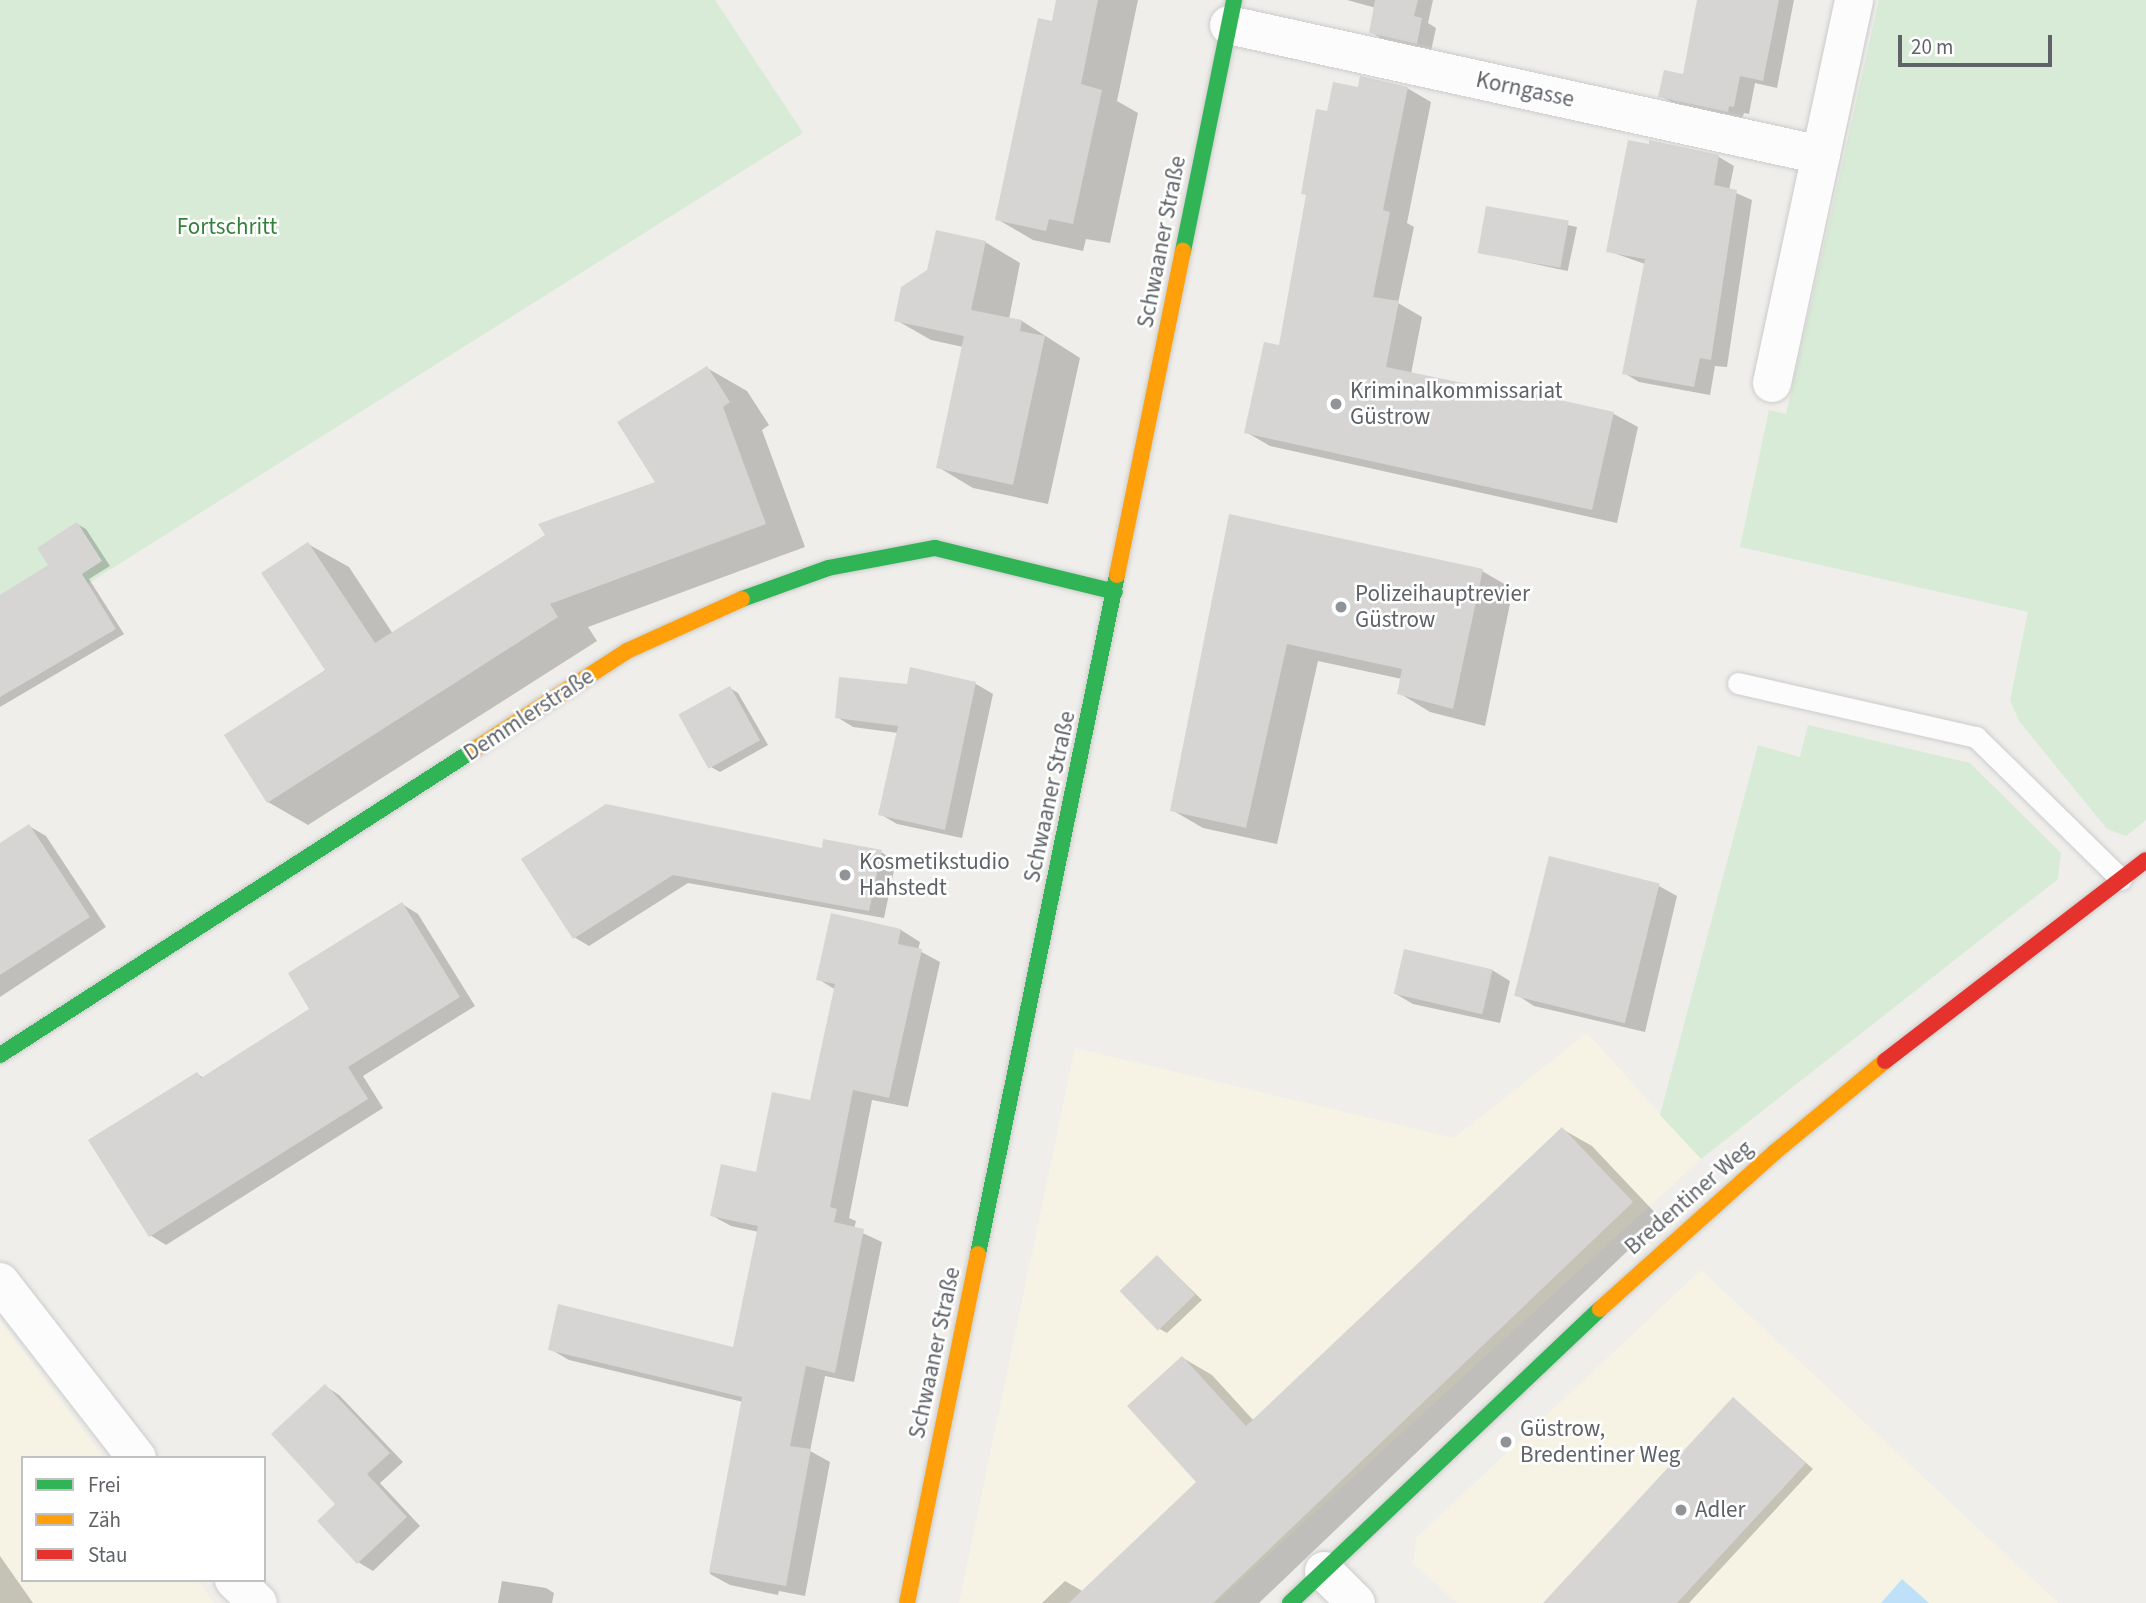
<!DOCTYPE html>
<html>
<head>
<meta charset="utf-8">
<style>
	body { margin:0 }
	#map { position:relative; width:2146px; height:1603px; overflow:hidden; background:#efeeea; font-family:"Source Sans 3",sans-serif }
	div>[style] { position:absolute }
	.commercial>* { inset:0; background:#f7f3e4 }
	.green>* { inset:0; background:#d8ebd6 }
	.water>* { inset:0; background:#bfe0f9 }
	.shadow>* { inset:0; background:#0003; transform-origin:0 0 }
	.building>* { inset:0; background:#d6d5d3; transform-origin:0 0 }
	.roads { filter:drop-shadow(0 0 2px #cbcccc) drop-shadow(0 0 2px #cbcccc) }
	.lane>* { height:21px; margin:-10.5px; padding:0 10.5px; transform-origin:10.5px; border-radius:10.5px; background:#fdfcfc }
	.street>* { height:38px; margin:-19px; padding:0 19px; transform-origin:19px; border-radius:19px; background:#fdfcfc }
	.fast>* { height:16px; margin:-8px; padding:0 8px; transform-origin:8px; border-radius:8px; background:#30b455 }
	.slow>* { height:16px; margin:-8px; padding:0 8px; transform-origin:8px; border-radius:8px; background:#ff9f0a }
	.jam>* { height:16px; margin:-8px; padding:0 8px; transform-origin:8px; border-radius:8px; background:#e5322d }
	.dots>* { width:19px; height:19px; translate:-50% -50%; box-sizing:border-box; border:4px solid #fff; border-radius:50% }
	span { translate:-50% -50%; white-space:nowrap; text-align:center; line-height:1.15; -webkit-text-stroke:5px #fff; paint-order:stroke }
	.street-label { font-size:23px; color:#5f6368 }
	.park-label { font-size:23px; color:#348238 }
	.poi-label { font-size:23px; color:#5f6368 }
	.left { translate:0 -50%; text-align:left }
	.legend { position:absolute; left:21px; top:1456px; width:245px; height:126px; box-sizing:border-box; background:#fff; border:2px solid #bfc1c3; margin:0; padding:9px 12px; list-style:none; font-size:21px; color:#5f6368 }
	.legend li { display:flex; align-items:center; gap:14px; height:35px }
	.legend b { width:35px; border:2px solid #bfc1c3 }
	.scale { position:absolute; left:1898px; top:35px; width:154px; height:32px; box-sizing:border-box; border:4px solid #5f6368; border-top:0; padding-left:9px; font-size:21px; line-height:24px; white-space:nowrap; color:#5f6368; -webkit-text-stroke:5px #fff; paint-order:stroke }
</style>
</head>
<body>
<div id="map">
	<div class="commercial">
		<i style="clip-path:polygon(1587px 1033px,1701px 1159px,1216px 1603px,959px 1603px,1075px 1048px,1454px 1138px)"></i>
		<i style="clip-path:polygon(1701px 1270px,2058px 1603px,1457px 1603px,1414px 1564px,1416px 1538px)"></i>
		<i style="clip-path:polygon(0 1320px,104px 1458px,23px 1458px,23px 1580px,197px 1580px,214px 1603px,0 1603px)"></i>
	</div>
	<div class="green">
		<i style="clip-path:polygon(0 0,715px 0,803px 133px,0 639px)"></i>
		<i style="clip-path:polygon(1879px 0,2146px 0,2146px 820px,2126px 836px,2107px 829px,2019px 721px,2010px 700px,2028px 612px,1740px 547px,1769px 410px,1786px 414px)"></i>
		<i style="clip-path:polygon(1808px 725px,1970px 763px,2061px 853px,2058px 879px,1701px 1159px,1660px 1115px,1758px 745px,1800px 757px)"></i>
	</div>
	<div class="water">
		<i style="clip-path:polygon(1902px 1579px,1929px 1603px,1881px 1603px)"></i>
	</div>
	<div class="shadow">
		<i style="clip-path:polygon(1058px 0,1138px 0,1117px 101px,1138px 113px,1110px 243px,1086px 239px,1083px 251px,1033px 240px,997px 219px)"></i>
		<i style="clip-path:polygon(1347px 0,1433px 0,1428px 23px,1436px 28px,1431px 51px,1385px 41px,1371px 32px,1376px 8px)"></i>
		<i style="clip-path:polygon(1698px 0,1794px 0,1777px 88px,1755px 83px,1749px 114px,1744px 113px,1742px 119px,1675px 104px,1660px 96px,1684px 76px)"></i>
		<i style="clip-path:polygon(1407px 88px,1431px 102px,1407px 223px,1414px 227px,1398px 303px,1422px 317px,1411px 374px,1484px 389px,1485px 385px,1614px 414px,1638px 427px,1617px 523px,1270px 446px,1246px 432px,1281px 347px,1329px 113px,1360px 89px)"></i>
		<i style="clip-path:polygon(1651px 142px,1719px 157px,1734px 166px,1729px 190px,1752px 200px,1727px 367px,1715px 366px,1710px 395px,1639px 382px,1624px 373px,1645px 264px,1608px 251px)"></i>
		<i style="left:1488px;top:208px;width:91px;height:45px;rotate:12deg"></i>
		<i style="clip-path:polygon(985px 242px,1020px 263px,1009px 319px,1022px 321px,1080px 358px,1048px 504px,973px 488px,938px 467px,963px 347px,931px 340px,896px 320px)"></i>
		<i style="clip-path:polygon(707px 368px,747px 391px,769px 425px,762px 430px,805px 547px,588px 627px,597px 641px,308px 825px,268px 802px,328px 670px,308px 544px,349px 567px,393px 634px,548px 536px,658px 483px)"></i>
		<i style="clip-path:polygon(1231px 516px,1482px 571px,1513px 589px,1485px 726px,1430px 712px,1399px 693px,1402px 679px,1318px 661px,1277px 844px,1203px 828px,1172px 810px)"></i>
		<i style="clip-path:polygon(77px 524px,86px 529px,110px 566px,89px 579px,124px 634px,0 707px,0 597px,51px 565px)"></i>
		<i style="clip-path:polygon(911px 669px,976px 684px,993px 694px,962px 838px,897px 824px,880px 814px,898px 733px,853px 727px,837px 717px,908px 686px)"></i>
		<i style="clip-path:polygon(730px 688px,738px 693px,768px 745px,720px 772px,711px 767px)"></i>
		<i style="clip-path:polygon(29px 826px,46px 836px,106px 927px,0 997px,0 845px)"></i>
		<i style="clip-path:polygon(881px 852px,896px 861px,884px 918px,688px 883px,589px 946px,574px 937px,524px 859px)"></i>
		<i style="clip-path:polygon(1659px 886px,1677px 896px,1645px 1032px,1534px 1006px,1517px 995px)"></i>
		<i style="clip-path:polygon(402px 904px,418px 914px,475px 1006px,363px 1076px,383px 1108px,166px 1245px,150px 1235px,197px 1074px,204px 1078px,312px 1010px)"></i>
		<i style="clip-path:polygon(832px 916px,901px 930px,920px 942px,918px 950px,940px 962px,908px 1107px,872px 1100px,849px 1218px,856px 1221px,854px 1229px,882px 1242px,854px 1382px,825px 1376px,810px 1451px,830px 1462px,805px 1596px,779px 1591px,778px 1595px,730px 1585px,710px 1574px,743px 1402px,569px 1360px,550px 1349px,734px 1349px,759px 1232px,731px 1226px,711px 1215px,757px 1174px,811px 1103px,836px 990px,818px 979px)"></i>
		<i style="clip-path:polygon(1492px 970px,1510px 981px,1500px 1023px,1413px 1004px,1396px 994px)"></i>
		<i style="clip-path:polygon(1562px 1129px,1592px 1146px,1661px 1219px,1259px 1603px,1042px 1603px,1065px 1581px,1084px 1592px,1199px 1483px,1183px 1358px,1212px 1375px,1254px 1421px)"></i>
		<i style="clip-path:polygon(1158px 1257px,1202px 1300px,1167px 1333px,1158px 1328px)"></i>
		<i style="clip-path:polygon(325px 1386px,339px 1395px,403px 1462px,380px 1483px,420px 1526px,373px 1571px,358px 1562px,337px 1504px)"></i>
		<i style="clip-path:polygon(1734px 1399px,1813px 1469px,1689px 1603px,1546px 1603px)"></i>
		<i style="clip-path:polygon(0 1556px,33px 1603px,0 1603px)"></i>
		<i style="clip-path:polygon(502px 1581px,546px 1588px,554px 1593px,552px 1603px,498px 1603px)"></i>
	</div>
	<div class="building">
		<i style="clip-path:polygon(1056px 0,1098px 0,1081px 84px,1102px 90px,1073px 224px,1049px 219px,1046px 231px,995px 220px,1038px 18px,1052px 21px)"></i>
		<i style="clip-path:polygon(1375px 0,1418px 0,1414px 16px,1422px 18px,1417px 44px,1369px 33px)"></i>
		<i style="clip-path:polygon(1697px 0,1779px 0,1763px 81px,1740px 76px,1734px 107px,1729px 106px,1728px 112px,1658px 97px,1664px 70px,1683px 74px)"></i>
		<i style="clip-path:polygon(1360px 76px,1408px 87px,1383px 210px,1390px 212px,1373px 297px,1399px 301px,1386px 367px,1482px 387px,1483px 383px,1614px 412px,1592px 510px,1244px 433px,1264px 342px,1279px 345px,1306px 195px,1301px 194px,1316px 109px,1327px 111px,1333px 82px,1358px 87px)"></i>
		<i style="clip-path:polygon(1628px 140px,1649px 144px,1649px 140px,1719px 155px,1714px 185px,1737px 190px,1711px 360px,1700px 358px,1694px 387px,1622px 374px,1645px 259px,1606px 252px)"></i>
		<i style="left:1486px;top:206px;width:84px;height:48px;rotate:10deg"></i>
		<i style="clip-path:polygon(936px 230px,986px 241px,971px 310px,1022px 320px,1020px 331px,1045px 336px,1013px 485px,936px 468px,964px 336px,894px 321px,901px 287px,927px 270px)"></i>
		<i style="clip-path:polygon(707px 366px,730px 402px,723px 407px,766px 524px,550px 604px,558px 617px,267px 803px,224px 735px,325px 670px,261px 573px,308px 542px,375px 643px,545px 535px,538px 524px,655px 482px,617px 422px)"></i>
		<i style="clip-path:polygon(1229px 514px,1483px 569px,1453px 709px,1397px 694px,1402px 669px,1287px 644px,1246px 828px,1170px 811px)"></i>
		<i style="clip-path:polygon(77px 522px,102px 561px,82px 574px,116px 629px,0 697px,0 595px,48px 565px,37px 548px)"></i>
		<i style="clip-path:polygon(910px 667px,976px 682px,945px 830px,878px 815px,898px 726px,835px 718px,839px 677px,907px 684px)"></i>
		<i style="left:730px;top:686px;width:62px;height:59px;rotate:61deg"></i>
		<i style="clip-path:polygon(606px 804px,822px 848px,823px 839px,882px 850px,869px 911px,673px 875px,573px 939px,521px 859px)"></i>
		<i style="clip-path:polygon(29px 824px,90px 917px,0 975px,0 843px)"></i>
		<i style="left:1549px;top:856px;width:114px;height:144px;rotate:14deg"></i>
		<i style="clip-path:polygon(402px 902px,460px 997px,348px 1067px,368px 1099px,149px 1237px,88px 1140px,197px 1072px,201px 1078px,309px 1009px,288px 973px)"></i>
		<i style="clip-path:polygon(831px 913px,901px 929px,898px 944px,922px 949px,889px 1098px,853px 1090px,830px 1207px,837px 1209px,834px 1222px,864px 1229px,835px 1373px,806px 1366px,790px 1446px,811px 1449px,786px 1586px,709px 1572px,742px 1397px,548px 1350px,558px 1304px,733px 1347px,758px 1226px,710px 1216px,721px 1164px,756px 1172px,772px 1092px,810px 1100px,835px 984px,816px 980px)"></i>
		<i style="left:1404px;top:949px;width:91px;height:46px;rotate:13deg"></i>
		<i style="clip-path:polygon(1562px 1127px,1633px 1202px,1213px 1603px,1069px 1603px,1196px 1482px,1127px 1406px,1182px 1356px,1246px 1426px)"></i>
		<i style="left:1157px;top:1255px;width:55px;height:52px;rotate:46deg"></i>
		<i style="clip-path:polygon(325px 1384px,390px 1453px,367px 1474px,407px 1517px,357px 1564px,317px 1521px,335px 1504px,271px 1434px)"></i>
		<i style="clip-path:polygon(1733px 1397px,1806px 1463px,1677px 1603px,1543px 1603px)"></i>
	</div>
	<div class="roads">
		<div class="lane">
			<i style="left:1738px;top:683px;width:244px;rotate:12.8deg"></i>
			<i style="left:1976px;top:737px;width:203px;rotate:44.4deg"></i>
		</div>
		<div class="street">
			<i style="left:1229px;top:25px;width:606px;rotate:12.39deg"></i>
			<i style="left:1772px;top:383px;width:392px;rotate:-77.9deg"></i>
			<i style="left:0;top:1282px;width:223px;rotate:52.1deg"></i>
			<i style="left:1324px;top:1571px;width:45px;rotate:45deg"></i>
			<i style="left:234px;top:1580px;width:33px;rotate:44deg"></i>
		</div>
		<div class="fast">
			<i style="left:1183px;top:251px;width:256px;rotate:-78.5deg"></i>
			<i style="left:742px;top:599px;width:91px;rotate:-19.8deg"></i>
			<i style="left:828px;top:568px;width:109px;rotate:-10.6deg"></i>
			<i style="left:935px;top:548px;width:185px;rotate:13.7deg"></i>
			<i style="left:0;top:1055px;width:561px;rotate:-32.78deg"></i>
			<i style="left:978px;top:1254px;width:693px;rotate:-78.43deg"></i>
			<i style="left:1290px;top:1603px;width:427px;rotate:-43.5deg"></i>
		</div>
		<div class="slow">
			<i style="left:1117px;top:575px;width:331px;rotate:-78.5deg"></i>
			<i style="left:472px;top:751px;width:184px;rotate:-32.8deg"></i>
			<i style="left:627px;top:651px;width:126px;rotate:-24.3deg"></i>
			<i style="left:1600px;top:1309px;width:235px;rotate:-41.9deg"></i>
			<i style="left:1775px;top:1152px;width:143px;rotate:-39.6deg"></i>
			<i style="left:907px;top:1603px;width:356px;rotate:-78.5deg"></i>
		</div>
		<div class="jam">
			<i style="left:1885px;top:1061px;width:329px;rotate:-37.6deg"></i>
		</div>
	</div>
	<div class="dots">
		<i style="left:1336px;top:404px;background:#919496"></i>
		<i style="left:1341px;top:607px;background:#919496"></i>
		<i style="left:845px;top:875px;background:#919496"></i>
		<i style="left:1506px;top:1442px;background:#919496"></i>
		<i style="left:1681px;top:1510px;background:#919496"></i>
	</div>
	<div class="street-label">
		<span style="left:1525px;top:90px;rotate:12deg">Korngasse</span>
		<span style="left:1162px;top:242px;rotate:-79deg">Schwaaner Straße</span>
		<span style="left:529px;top:715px;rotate:-33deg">Demmlerstraße</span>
		<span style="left:1050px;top:797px;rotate:-78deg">Schwaaner Straße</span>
		<span style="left:1689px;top:1198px;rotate:-41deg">Bredentiner Weg</span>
		<span style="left:935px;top:1353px;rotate:-78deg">Schwaaner Straße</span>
	</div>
	<div class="park-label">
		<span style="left:227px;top:227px">Fortschritt</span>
	</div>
	<div class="poi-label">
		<span class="left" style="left:1350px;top:404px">Kriminalkommissariat<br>Güstrow</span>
		<span class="left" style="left:1355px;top:607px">Polizeihauptrevier<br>Güstrow</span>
		<span class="left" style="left:859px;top:875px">Kosmetikstudio<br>Hahstedt</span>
		<span class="left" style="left:1520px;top:1442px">Güstrow,<br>Bredentiner Weg</span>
		<span class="left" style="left:1695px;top:1510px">Adler</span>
	</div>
	<ul class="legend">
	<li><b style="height:9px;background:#30b455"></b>Frei</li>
	<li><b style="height:9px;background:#ff9f0a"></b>Zäh</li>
	<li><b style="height:9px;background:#e5322d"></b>Stau</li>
	</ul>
	<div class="scale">20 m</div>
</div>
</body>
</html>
